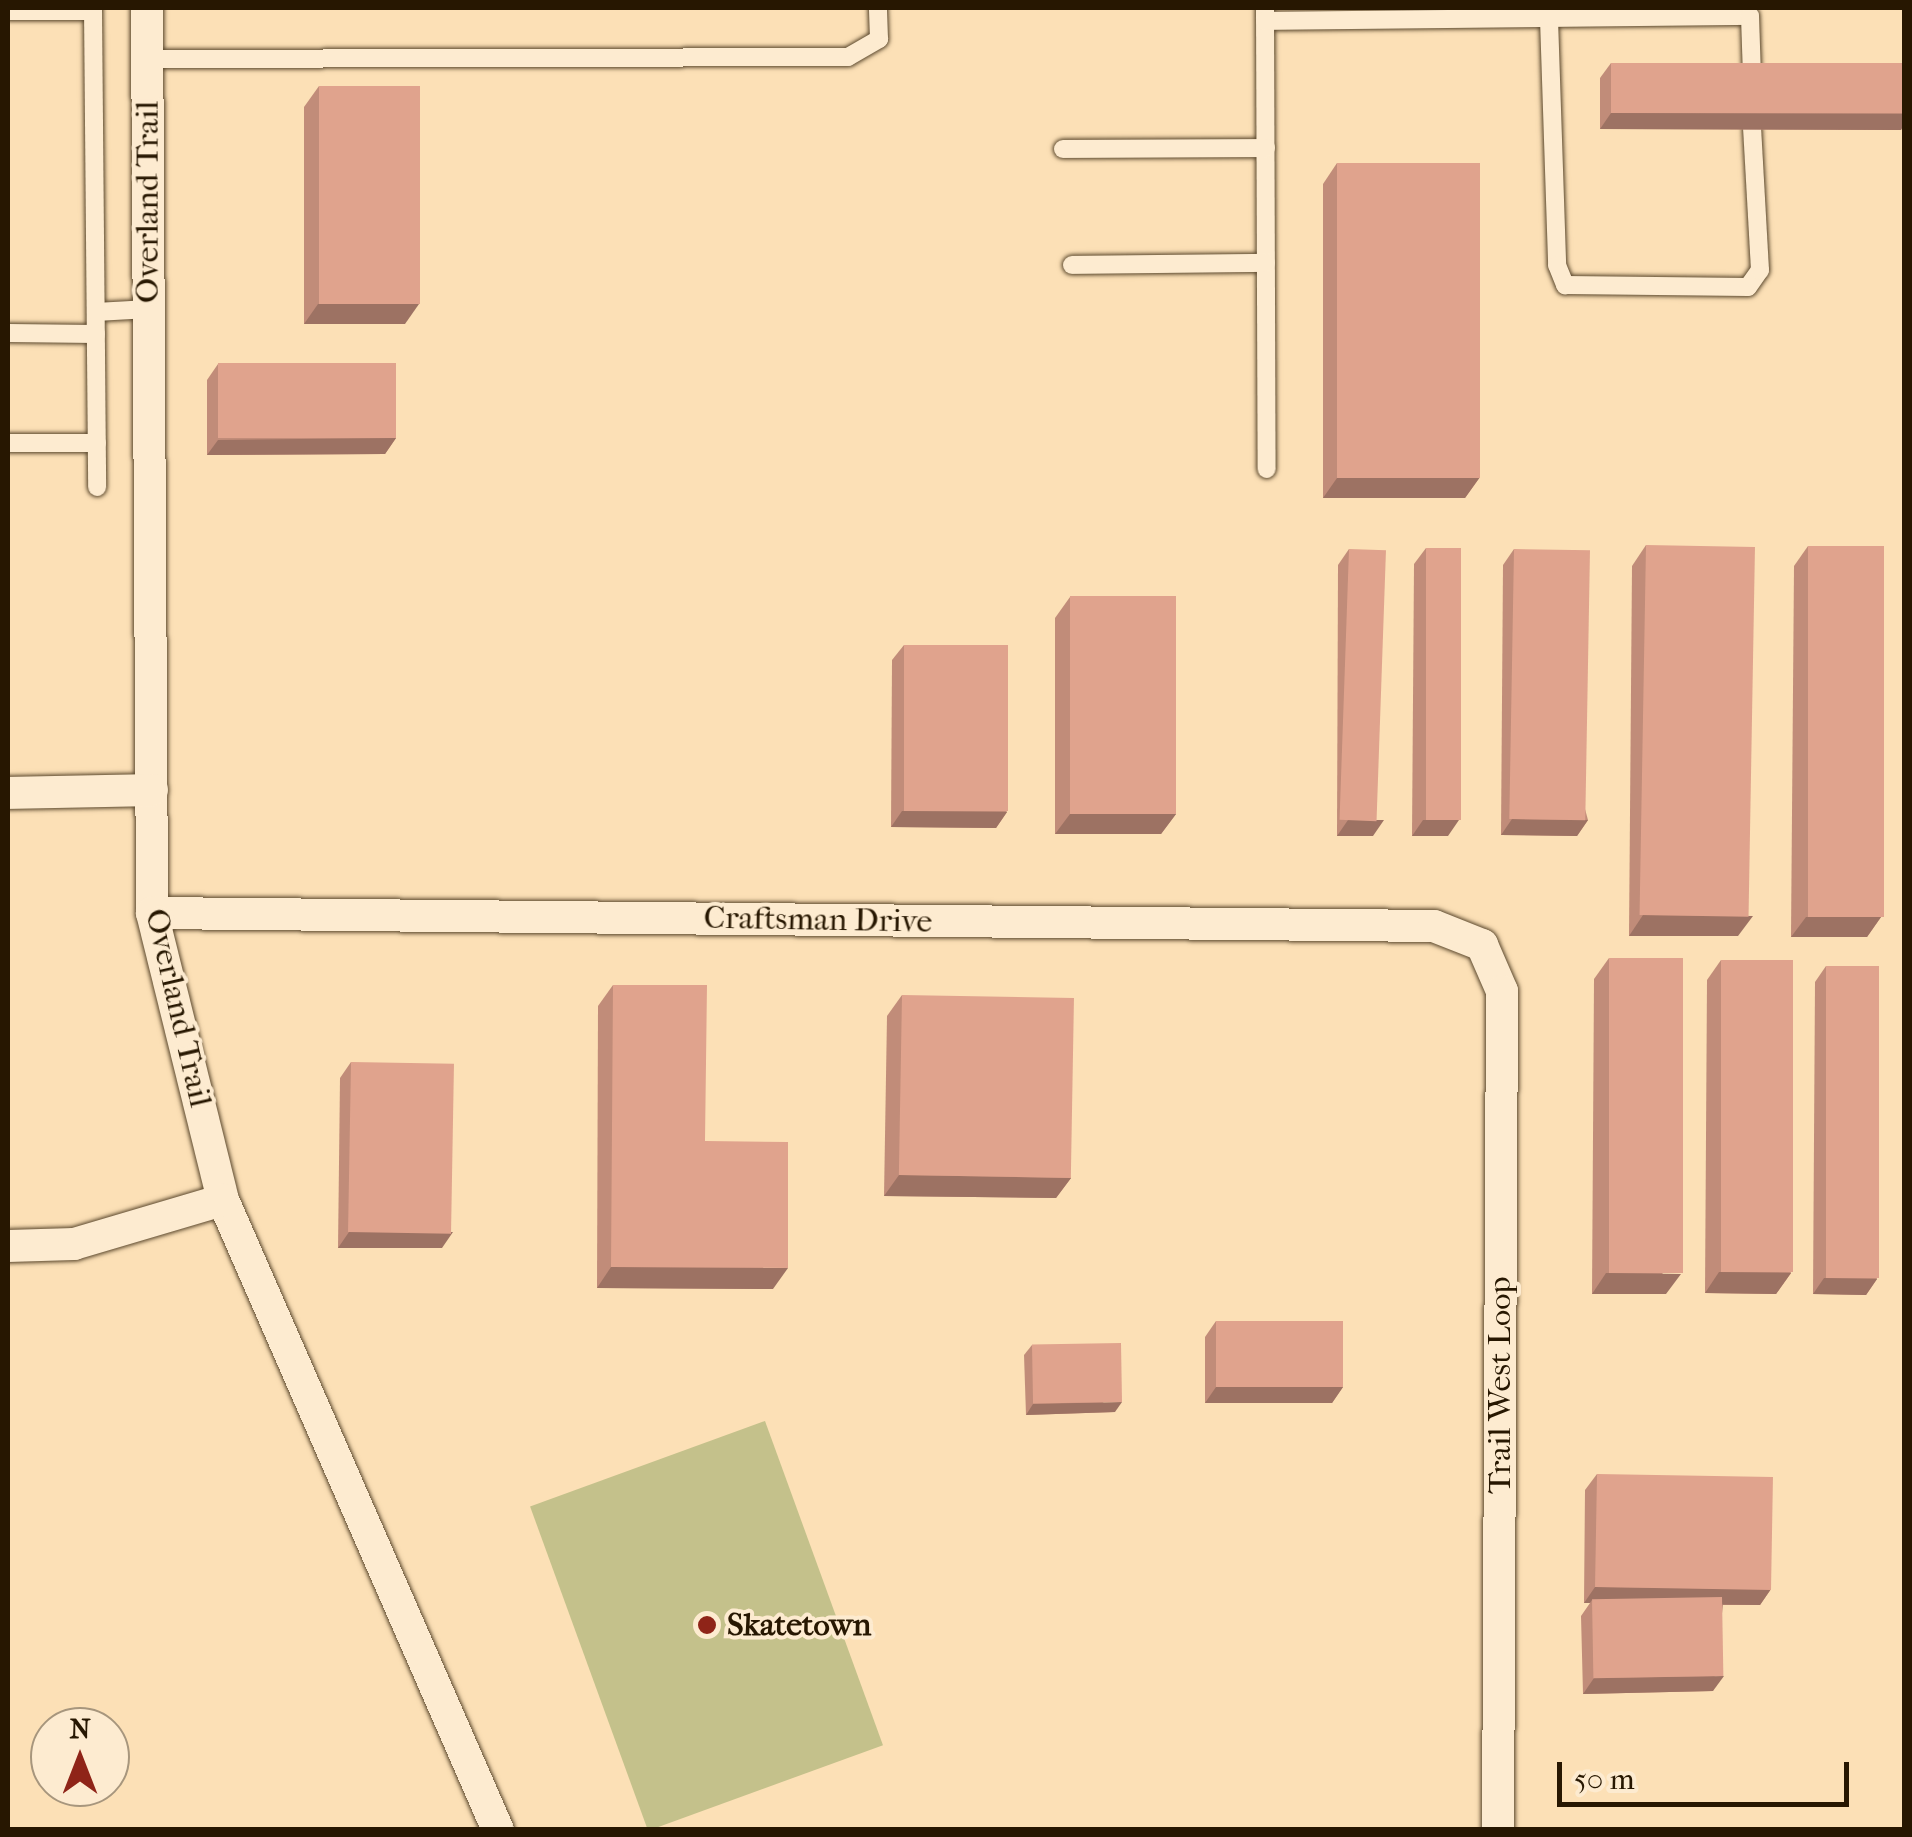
<!DOCTYPE html>
<html>
<head>
<meta charset="utf-8">
<style>
	body { margin:0 }
	#map { position:relative; width:1912px; height:1837px; overflow:hidden; background:#fce0b6; font-family:"IM FELL French Canon",serif }
	div>[style] { position:absolute }
	.green>* { inset:0; background:#c4c18b; transform-origin:0 0 }
	.roads { filter:drop-shadow(0 0 2px #5c492e) drop-shadow(0 0 2px #5c492e) }
	.service>* { height:18px; margin:-9px; padding:0 9px; transform-origin:9px; border-radius:9px; background:#fdebd0 }
	.minor>* { height:32px; margin:-16px; padding:0 16px; transform-origin:16px; border-radius:16px; background:#fdebd0 }
	.wall>* { inset:0; background:#c18c79 }
	.shaded-wall>* { inset:0; background:#9d7263 }
	.building>* { inset:0; background:#e0a38d; transform-origin:0 0 }
	.dots>* { width:28px; height:28px; translate:-50% -50%; box-sizing:border-box; border:5px solid #fdebd0; border-radius:50% }
	span { translate:-50% -50%; white-space:nowrap; text-align:center; line-height:1.15; -webkit-text-stroke:8px #fdebd0; paint-order:stroke }
	.street-label { font-size:32px; color:#271701 }
	.poi-label { font-size:32px; color:#271701; font-weight:700 }
	.left { translate:0 -50%; text-align:left }
	.frame { position:absolute; inset:0; border:10px solid #271701; pointer-events:none }
	.north { position:absolute; left:30px; top:1707px; width:100px; height:100px; box-sizing:border-box; background:#fdebd0; border:2px solid #a7967d; border-radius:50%; rotate:0deg; font-size:28px; font-weight:700; line-height:40px; text-align:center; color:#271701 }
	.north::after { content:''; display:block; margin:auto; width:35px; height:45px; background:#8f2418; clip-path:polygon(50% 0,100% 100%,50% 72%,0 100%) }
	.scale { position:absolute; left:1557px; top:1762px; width:292px; height:45px; box-sizing:border-box; border:5px solid #271701; border-top:0; padding-left:12px; font-size:30px; line-height:35px; white-space:nowrap; color:#271701; -webkit-text-stroke:8px #fdebd0; paint-order:stroke }
</style>
</head>
<body>
<div id="map">
	<div class="green">
		<i style="left:765px;top:1421px;width:345px;height:250px;rotate:70deg"></i>
	</div>
	<div class="roads">
		<div class="service">
			<i style="left:93px;top:8px;width:479px;rotate:89.5deg"></i>
			<i style="left:1265px;top:8px;width:461px;rotate:89.8deg"></i>
			<i style="left:8px;top:11px;width:85px"></i>
			<i style="left:1549px;top:19px;width:246px;rotate:88.1deg"></i>
			<i style="left:1557px;top:265px;width:22px;rotate:68deg"></i>
			<i style="left:1565px;top:285px;width:183px;rotate:0.6deg"></i>
			<i style="left:1748px;top:287px;width:21px;rotate:-55deg"></i>
			<i style="left:1760px;top:270px;width:142px;rotate:-93.2deg"></i>
			<i style="left:1265px;top:21px;width:485px;rotate:-0.6deg"></i>
			<i style="left:1750px;top:16px;width:60px;rotate:88.1deg"></i>
			<i style="left:147px;top:59px;width:701px;rotate:-0.16deg"></i>
			<i style="left:848px;top:57px;width:36px;rotate:-30deg"></i>
			<i style="left:879px;top:39px;width:31px;rotate:-92deg"></i>
			<i style="left:1063px;top:149px;width:203px;rotate:-0.3deg"></i>
			<i style="left:1072px;top:265px;width:194px;rotate:-0.6deg"></i>
			<i style="left:96px;top:312px;width:53px;rotate:-3.2deg"></i>
			<i style="left:8px;top:333px;width:88px;rotate:0.7deg"></i>
			<i style="left:8px;top:443px;width:89px"></i>
		</div>
		<div class="minor">
			<i style="left:147px;top:8px;width:905px;rotate:89.68deg"></i>
			<i style="left:152px;top:913px;width:296px;rotate:76.1deg"></i>
			<i style="left:223px;top:1200px;width:687px;rotate:66.42deg"></i>
			<i style="left:8px;top:793px;width:144px;rotate:-1.2deg"></i>
			<i style="left:152px;top:913px;width:1282px;rotate:0.58deg"></i>
			<i style="left:1434px;top:926px;width:52px;rotate:21.6deg"></i>
			<i style="left:1482px;top:945px;width:50px;rotate:66.5deg"></i>
			<i style="left:1502px;top:991px;width:839px;rotate:90.27deg"></i>
			<i style="left:8px;top:1246px;width:66px;rotate:-1.7deg"></i>
			<i style="left:74px;top:1244px;width:155px;rotate:-16.5deg"></i>
		</div>
	</div>
	<div class="wall">
		<i style="clip-path:polygon(1611px 63px,1904px 63px,1904px 124px,1901px 130px,1600px 129px,1600px 78px)"></i>
		<i style="clip-path:polygon(319px 86px,405px 324px,304px 324px,304px 107px)"></i>
		<i style="clip-path:polygon(1337px 163px,1480px 477px,1465px 498px,1323px 498px,1323px 184px)"></i>
		<i style="clip-path:polygon(218px 364px,396px 438px,385px 454px,207px 455px,207px 380px)"></i>
		<i style="clip-path:polygon(1646px 545px,1738px 936px,1629px 936px,1632px 566px)"></i>
		<i style="clip-path:polygon(1808px 546px,1881px 917px,1867px 937px,1791px 937px,1794px 566px)"></i>
		<i style="clip-path:polygon(1426px 548px,1448px 836px,1412px 836px,1414px 564px)"></i>
		<i style="clip-path:polygon(1349px 549px,1373px 836px,1337px 836px,1338px 565px)"></i>
		<i style="clip-path:polygon(1514px 549px,1588px 820px,1577px 836px,1501px 835px,1503px 565px)"></i>
		<i style="clip-path:polygon(1070px 597px,1176px 814px,1161px 834px,1055px 834px,1055px 618px)"></i>
		<i style="clip-path:polygon(904px 645px,1007px 812px,996px 828px,891px 827px,892px 660px)"></i>
		<i style="clip-path:polygon(1609px 958px,1666px 1294px,1592px 1294px,1594px 979px)"></i>
		<i style="clip-path:polygon(1721px 960px,1791px 1273px,1776px 1294px,1705px 1293px,1707px 980px)"></i>
		<i style="clip-path:polygon(1826px 966px,1877px 1279px,1866px 1295px,1813px 1294px,1815px 982px)"></i>
		<i style="clip-path:polygon(613px 985px,705px 1141px,773px 1289px,597px 1288px,598px 1006px)"></i>
		<i style="clip-path:polygon(902px 995px,1071px 1178px,1056px 1198px,884px 1196px,887px 1016px)"></i>
		<i style="clip-path:polygon(351px 1062px,442px 1248px,338px 1248px,340px 1078px)"></i>
		<i style="clip-path:polygon(1216px 1321px,1343px 1387px,1332px 1403px,1205px 1403px,1205px 1337px)"></i>
		<i style="clip-path:polygon(1032px 1345px,1115px 1412px,1026px 1415px,1024px 1355px)"></i>
		<i style="clip-path:polygon(1597px 1474px,1771px 1589px,1760px 1605px,1723px 1605px,1713px 1691px,1583px 1694px,1581px 1616px,1590px 1603px,1584px 1603px,1585px 1490px)"></i>
	</div>
	<div class="shaded-wall">
		<i style="clip-path:polygon(1611px 113px,1904px 114px,1904px 124px,1901px 130px,1600px 129px)"></i>
		<i style="clip-path:polygon(318px 304px,419px 304px,405px 324px,304px 324px)"></i>
		<i style="clip-path:polygon(396px 438px,385px 454px,207px 455px,218px 440px)"></i>
		<i style="clip-path:polygon(1480px 477px,1465px 498px,1323px 498px,1337px 478px)"></i>
		<i style="clip-path:polygon(902px 811px,1007px 812px,996px 828px,891px 827px)"></i>
		<i style="clip-path:polygon(1070px 814px,1176px 814px,1161px 834px,1055px 834px)"></i>
		<i style="clip-path:polygon(1512px 819px,1588px 820px,1577px 836px,1501px 835px)"></i>
		<i style="clip-path:polygon(1348px 820px,1384px 820px,1373px 836px,1337px 836px)"></i>
		<i style="clip-path:polygon(1423px 820px,1459px 820px,1448px 836px,1412px 836px)"></i>
		<i style="clip-path:polygon(1643px 915px,1753px 916px,1738px 936px,1629px 936px)"></i>
		<i style="clip-path:polygon(1806px 917px,1881px 917px,1867px 937px,1791px 937px)"></i>
		<i style="clip-path:polygon(899px 1175px,1071px 1178px,1056px 1198px,884px 1196px)"></i>
		<i style="clip-path:polygon(349px 1232px,453px 1232px,442px 1248px,338px 1248px)"></i>
		<i style="clip-path:polygon(611px 1267px,788px 1268px,773px 1289px,597px 1288px)"></i>
		<i style="clip-path:polygon(1719px 1272px,1791px 1273px,1776px 1294px,1705px 1293px)"></i>
		<i style="clip-path:polygon(1606px 1273px,1681px 1274px,1666px 1294px,1592px 1294px)"></i>
		<i style="clip-path:polygon(1824px 1278px,1877px 1279px,1866px 1295px,1813px 1294px)"></i>
		<i style="clip-path:polygon(1216px 1387px,1343px 1387px,1332px 1403px,1205px 1403px)"></i>
		<i style="clip-path:polygon(1122px 1402px,1115px 1412px,1026px 1415px,1033px 1404px)"></i>
		<i style="clip-path:polygon(1595px 1587px,1771px 1589px,1760px 1605px,1592px 1603px,1592px 1600px,1590px 1603px,1584px 1603px)"></i>
		<i style="clip-path:polygon(1724px 1676px,1713px 1691px,1583px 1694px,1594px 1678px)"></i>
	</div>
	<div class="building">
		<i style="left:1611px;top:63px;width:293px;height:50px"></i>
		<i style="left:319px;top:86px;width:101px;height:218px"></i>
		<i style="left:1337px;top:163px;width:143px;height:315px"></i>
		<i style="left:396px;top:363px;width:75px;height:178px;rotate:90deg"></i>
		<i style="left:1646px;top:545px;width:109px;height:370px;rotate:1deg"></i>
		<i style="left:1808px;top:546px;width:76px;height:371px"></i>
		<i style="left:1426px;top:548px;width:35px;height:272px"></i>
		<i style="left:1349px;top:549px;width:37px;height:271px;rotate:2deg"></i>
		<i style="left:1514px;top:549px;width:76px;height:270px;rotate:1deg"></i>
		<i style="left:1176px;top:596px;width:218px;height:106px;rotate:90deg"></i>
		<i style="left:904px;top:645px;width:104px;height:166px"></i>
		<i style="left:1609px;top:958px;width:74px;height:315px"></i>
		<i style="left:1721px;top:960px;width:72px;height:312px"></i>
		<i style="left:1826px;top:966px;width:53px;height:312px"></i>
		<i style="clip-path:polygon(613px 985px,707px 985px,705px 1141px,788px 1142px,788px 1268px,611px 1267px)"></i>
		<i style="left:902px;top:995px;width:172px;height:180px;rotate:1deg"></i>
		<i style="left:351px;top:1062px;width:103px;height:170px;rotate:1deg"></i>
		<i style="left:1216px;top:1321px;width:127px;height:66px"></i>
		<i style="left:1121px;top:1343px;width:59px;height:89px;rotate:89deg"></i>
		<i style="left:1597px;top:1474px;width:176px;height:113px;rotate:1deg"></i>
		<i style="left:1722px;top:1597px;width:79px;height:130px;rotate:89deg"></i>
	</div>
	<div class="dots">
		<i style="left:707px;top:1625px;background:#8f2418"></i>
	</div>
	<div class="street-label">
		<span style="left:148px;top:202px;rotate:-90deg">Overland Trail</span>
		<span style="left:818px;top:920px;rotate:1deg">Craftsman Drive</span>
		<span style="left:178px;top:1008px;rotate:77deg">Overland Trail</span>
		<span style="left:1500px;top:1385px;rotate:-90deg">Trail West Loop</span>
	</div>
	<div class="poi-label">
		<span class="left" style="left:727px;top:1625px">Skatetown</span>
	</div>
	<div class="frame"></div>
	<div class="north">N</div>
	<div class="scale">50 m</div>
</div>
</body>
</html>
